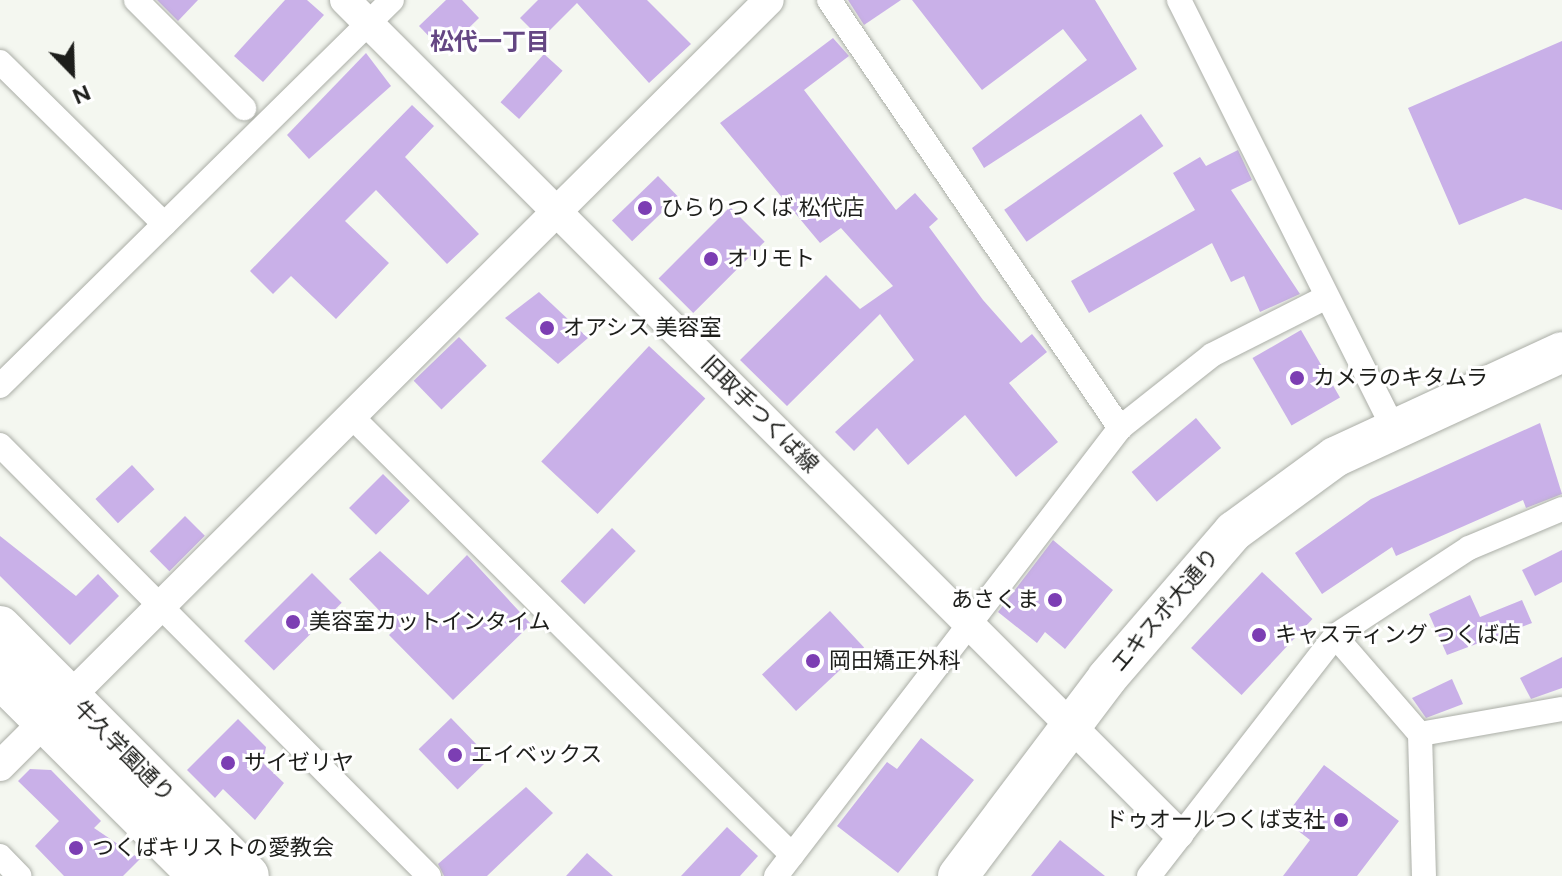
<!DOCTYPE html>
<html>
<head>
<meta charset="utf-8">
<style>
	body { margin:0 }
	#map { position:relative; width:1562px; height:876px; overflow:hidden; background:#f4f7f0; font-family:Figtree,"Noto Sans JP",sans-serif }
	div>[style] { position:absolute }
	.building>* { inset:0; background:#c9b0e8; transform-origin:0 0 }
	.roads { filter:drop-shadow(0 0 2px #abaea7) drop-shadow(0 0 2px #abaea7) }
	.minor>* { height:24px; margin:-12px; padding:0 12px; transform-origin:12px; border-radius:12px; background:#fff }
	.tertiary>* { height:30px; margin:-15px; padding:0 15px; transform-origin:15px; border-radius:15px; background:#fff }
	.primary>* { height:40px; margin:-20px; padding:0 20px; transform-origin:20px; border-radius:20px; background:#fff }
	.trunk>* { height:42px; margin:-21px; padding:0 21px; transform-origin:21px; border-radius:21px; background:#fff }
	.dots>* { width:22px; height:22px; translate:-50% -50%; box-sizing:border-box; border:4px solid #fff; border-radius:50% }
	span { translate:-50% -50%; white-space:nowrap; text-align:center; line-height:1.15; -webkit-text-stroke:6px #fff; paint-order:stroke }
	.poi-label { font-size:22px; color:#1d1e1b }
	.left { translate:0 -50%; text-align:left }
	.right { translate:-100% -50%; text-align:right }
	.street-label { font-size:22px; color:#1d1e1b }
	.neighbourhood-label { font-size:24px; color:#644683; font-weight:700 }
	.north { position:absolute; left:32px; top:32px; width:80px; height:80px; -webkit-text-stroke:6px #fff; paint-order:stroke; rotate:157deg; font-size:22px; font-weight:700; line-height:32px; text-align:center; color:#1d1e1b }
	.north::after { content:''; display:block; margin:auto; width:28px; height:36px; background:#1d1e1b; clip-path:polygon(50% 0,100% 100%,50% 72%,0 100%) }
</style>
</head>
<body>
<div id="map">
	<div class="building">
		<i style="clip-path:polygon(157px 0,198px 0,178px 21px)"></i>
		<i style="clip-path:polygon(285px 0,307px 0,324px 15px,263px 82px,234px 56px)"></i>
		<i style="clip-path:polygon(446px 0,462px 0,479px 18px,444px 52px,419px 26px)"></i>
		<i style="clip-path:polygon(538px 0,647px 0,691px 44px,649px 83px,577px 3px,541px 39px,520px 18px)"></i>
		<i style="clip-path:polygon(848px 0,901px 0,864px 25px)"></i>
		<i style="clip-path:polygon(912px 0,1095px 0,1137px 69px,984px 168px,972px 148px,1087px 60px,1063px 29px,982px 90px)"></i>
		<i style="clip-path:polygon(833px 38px,849px 56px,804px 90px,896px 210px,915px 193px,938px 219px,929px 227px,983px 300px,1021px 343px,1032px 334px,1047px 352px,1009px 383px,1058px 442px,1016px 477px,965px 415px,908px 465px,877px 428px,854px 451px,835px 432px,914px 360px,880px 314px,787px 406px,740px 360px,826px 275px,860px 309px,893px 286px,841px 228px,820px 243px,720px 123px)"></i>
		<i style="clip-path:polygon(1562px 41px,1562px 210px,1525px 198px,1459px 225px,1408px 108px)"></i>
		<i style="clip-path:polygon(366px 53px,391px 86px,309px 159px,287px 135px)"></i>
		<i style="left:544px;top:54px;width:25px;height:65px;rotate:42deg"></i>
		<i style="clip-path:polygon(412px 105px,434px 126px,405px 157px,479px 234px,447px 264px,376px 190px,345px 221px,389px 263px,336px 319px,291px 276px,273px 294px,250px 271px)"></i>
		<i style="left:1141px;top:114px;width:39px;height:167px;rotate:55deg"></i>
		<i style="clip-path:polygon(1238px 150px,1252px 180px,1231px 190px,1300px 294px,1260px 312px,1244px 276px,1231px 282px,1212px 243px,1089px 313px,1071px 281px,1195px 210px,1173px 173px,1200px 157px,1206px 166px)"></i>
		<i style="left:658px;top:176px;width:29px;height:64px;rotate:46deg"></i>
		<i style="left:730px;top:207px;width:49px;height:101px;rotate:45deg"></i>
		<i style="clip-path:polygon(539px 292px,588px 338px,558px 364px,505px 318px)"></i>
		<i style="left:1301px;top:330px;width:78px;height:56px;rotate:60deg"></i>
		<i style="left:459px;top:337px;width:40px;height:63px;rotate:46deg"></i>
		<i style="left:649px;top:346px;width:77px;height:158px;rotate:43deg"></i>
		<i style="left:1196px;top:418px;width:39px;height:84px;rotate:50deg"></i>
		<i style="clip-path:polygon(1540px 423px,1562px 494px,1526px 508px,1523px 500px,1396px 556px,1392px 547px,1322px 594px,1295px 553px,1371px 499px)"></i>
		<i style="left:132px;top:465px;width:33px;height:50px;rotate:47deg"></i>
		<i style="left:383px;top:474px;width:38px;height:48px;rotate:45deg"></i>
		<i style="left:185px;top:516px;width:28px;height:50px;rotate:45deg"></i>
		<i style="left:612px;top:528px;width:33px;height:74px;rotate:44deg"></i>
		<i style="clip-path:polygon(0 536px,76px 596px,98px 574px,119px 596px,70px 645px,0 576px)"></i>
		<i style="clip-path:polygon(1053px 540px,1113px 590px,1065px 649px,1045px 632px,1037px 643px,998px 612px)"></i>
		<i style="clip-path:polygon(1562px 550px,1562px 582px,1535px 596px,1522px 570px)"></i>
		<i style="clip-path:polygon(380px 551px,428px 595px,467px 555px,531px 624px,453px 700px,389px 635px,396px 628px,349px 579px)"></i>
		<i style="left:1262px;top:572px;width:69px;height:104px;rotate:43deg"></i>
		<i style="left:312px;top:573px;width:42px;height:96px;rotate:45deg"></i>
		<i style="clip-path:polygon(1470px 595px,1480px 617px,1522px 600px,1532px 623px,1447px 655px,1429px 614px)"></i>
		<i style="left:830px;top:611px;width:50px;height:93px;rotate:47deg"></i>
		<i style="clip-path:polygon(1562px 657px,1562px 688px,1531px 699px,1520px 678px)"></i>
		<i style="clip-path:polygon(1452px 679px,1463px 704px,1426px 718px,1412px 698px)"></i>
		<i style="left:451px;top:718px;width:56px;height:45px;rotate:46deg"></i>
		<i style="clip-path:polygon(238px 719px,266px 747px,263px 763px,284px 783px,255px 820px,223px 789px,215px 798px,187px 770px)"></i>
		<i style="clip-path:polygon(921px 738px,974px 780px,898px 873px,837px 826px,887px 762px,897px 769px)"></i>
		<i style="clip-path:polygon(1324px 765px,1399px 821px,1357px 876px,1283px 876px,1310px 840px,1283px 819px)"></i>
		<i style="clip-path:polygon(30px 769px,51px 770px,101px 821px,94px 828px,140px 859px,123px 876px,64px 876px,35px 846px,59px 821px,18px 781px)"></i>
		<i style="clip-path:polygon(526px 787px,553px 813px,487px 876px,444px 876px,438px 864px)"></i>
		<i style="clip-path:polygon(727px 827px,758px 856px,740px 876px,681px 876px)"></i>
		<i style="clip-path:polygon(1060px 840px,1105px 876px,1031px 876px)"></i>
		<i style="clip-path:polygon(587px 853px,613px 876px,566px 876px)"></i>
	</div>
	<div class="roads">
		<div class="minor">
			<i style="left:136px;top:0;width:153px;rotate:45deg"></i>
			<i style="left:829px;top:0;width:518px;rotate:55.79deg"></i>
			<i style="left:1179px;top:0;width:478px;rotate:63.4deg"></i>
			<i style="left:0;top:62px;width:231px;rotate:44.6deg"></i>
			<i style="left:0;top:386px;width:550px;rotate:-44.56deg"></i>
			<i style="left:352px;top:417px;width:621px;rotate:44.87deg"></i>
			<i style="left:0;top:445px;width:608px;rotate:45.13deg"></i>
			<i style="left:1335px;top:636px;width:130px;rotate:49.1deg"></i>
			<i style="left:1420px;top:734px;width:142px;rotate:88.4deg"></i>
			<i style="left:1420px;top:734px;width:144px;rotate:-10deg"></i>
			<i style="left:0;top:856px;width:28px;rotate:46deg"></i>
			<i style="left:776px;top:876px;width:565px;rotate:-52.48deg"></i>
			<i style="left:1120px;top:428px;width:117px;rotate:-38.4deg"></i>
			<i style="left:1212px;top:355px;width:127px;rotate:-26.8deg"></i>
			<i style="left:1149px;top:876px;width:304px;rotate:-52.2deg"></i>
			<i style="left:1335px;top:636px;width:160px;rotate:-33.3deg"></i>
			<i style="left:1469px;top:548px;width:101px;rotate:-22.8deg"></i>
		</div>
		<div class="tertiary">
			<i style="left:345px;top:0;width:1179px;rotate:45deg"></i>
			<i style="left:0;top:766px;width:1085px;rotate:-44.89deg"></i>
		</div>
		<div class="primary">
			<i style="left:958px;top:876px;width:248px;rotate:-53deg"></i>
			<i style="left:1107px;top:678px;width:194px;rotate:-49.2deg"></i>
			<i style="left:1234px;top:531px;width:125px;rotate:-36.2deg"></i>
			<i style="left:1335px;top:457px;width:250px;rotate:-24.8deg"></i>
		</div>
		<div class="trunk">
			<i style="left:0;top:627px;width:351px;rotate:45.1deg"></i>
			<i style="left:0;top:677px;width:282px;rotate:44.9deg"></i>
		</div>
	</div>
	<div class="dots">
		<i style="left:645px;top:208px;background:#7c3eb3"></i>
		<i style="left:711px;top:259px;background:#7c3eb3"></i>
		<i style="left:547px;top:328px;background:#7c3eb3"></i>
		<i style="left:1297px;top:378px;background:#7c3eb3"></i>
		<i style="left:1055px;top:600px;background:#7c3eb3"></i>
		<i style="left:293px;top:622px;background:#7c3eb3"></i>
		<i style="left:1259px;top:635px;background:#7c3eb3"></i>
		<i style="left:813px;top:661px;background:#7c3eb3"></i>
		<i style="left:455px;top:755px;background:#7c3eb3"></i>
		<i style="left:228px;top:763px;background:#7c3eb3"></i>
		<i style="left:1341px;top:820px;background:#7c3eb3"></i>
		<i style="left:76px;top:848px;background:#7c3eb3"></i>
	</div>
	<div class="poi-label">
		<span class="left" style="left:661px;top:208px">ひらりつくば 松代店</span>
		<span class="left" style="left:727px;top:259px">オリモト</span>
		<span class="left" style="left:563px;top:328px">オアシス 美容室</span>
		<span class="left" style="left:1313px;top:378px">カメラのキタムラ</span>
		<span class="right" style="left:1039px;top:600px">あさくま</span>
		<span class="left" style="left:309px;top:622px">美容室カットインタイム</span>
		<span class="left" style="left:1275px;top:635px">キャスティング つくば店</span>
		<span class="left" style="left:829px;top:661px">岡田矯正外科</span>
		<span class="left" style="left:471px;top:755px">エイベックス</span>
		<span class="left" style="left:244px;top:763px">サイゼリヤ</span>
		<span class="right" style="left:1325px;top:820px">ドゥオールつくば支社</span>
		<span class="left" style="left:92px;top:848px">つくばキリストの愛教会</span>
	</div>
	<div class="street-label">
		<span style="left:760px;top:414px;rotate:45deg">旧取手つくば線</span>
		<span style="left:1165px;top:610px;rotate:-50deg">エキスポ大通り</span>
		<span style="left:124px;top:751px;rotate:45deg">牛久学園通り</span>
	</div>
	<div class="neighbourhood-label">
		<span style="left:490px;top:42px">松代一丁目</span>
	</div>
	<div class="north">N</div>
</div>
</body>
</html>
